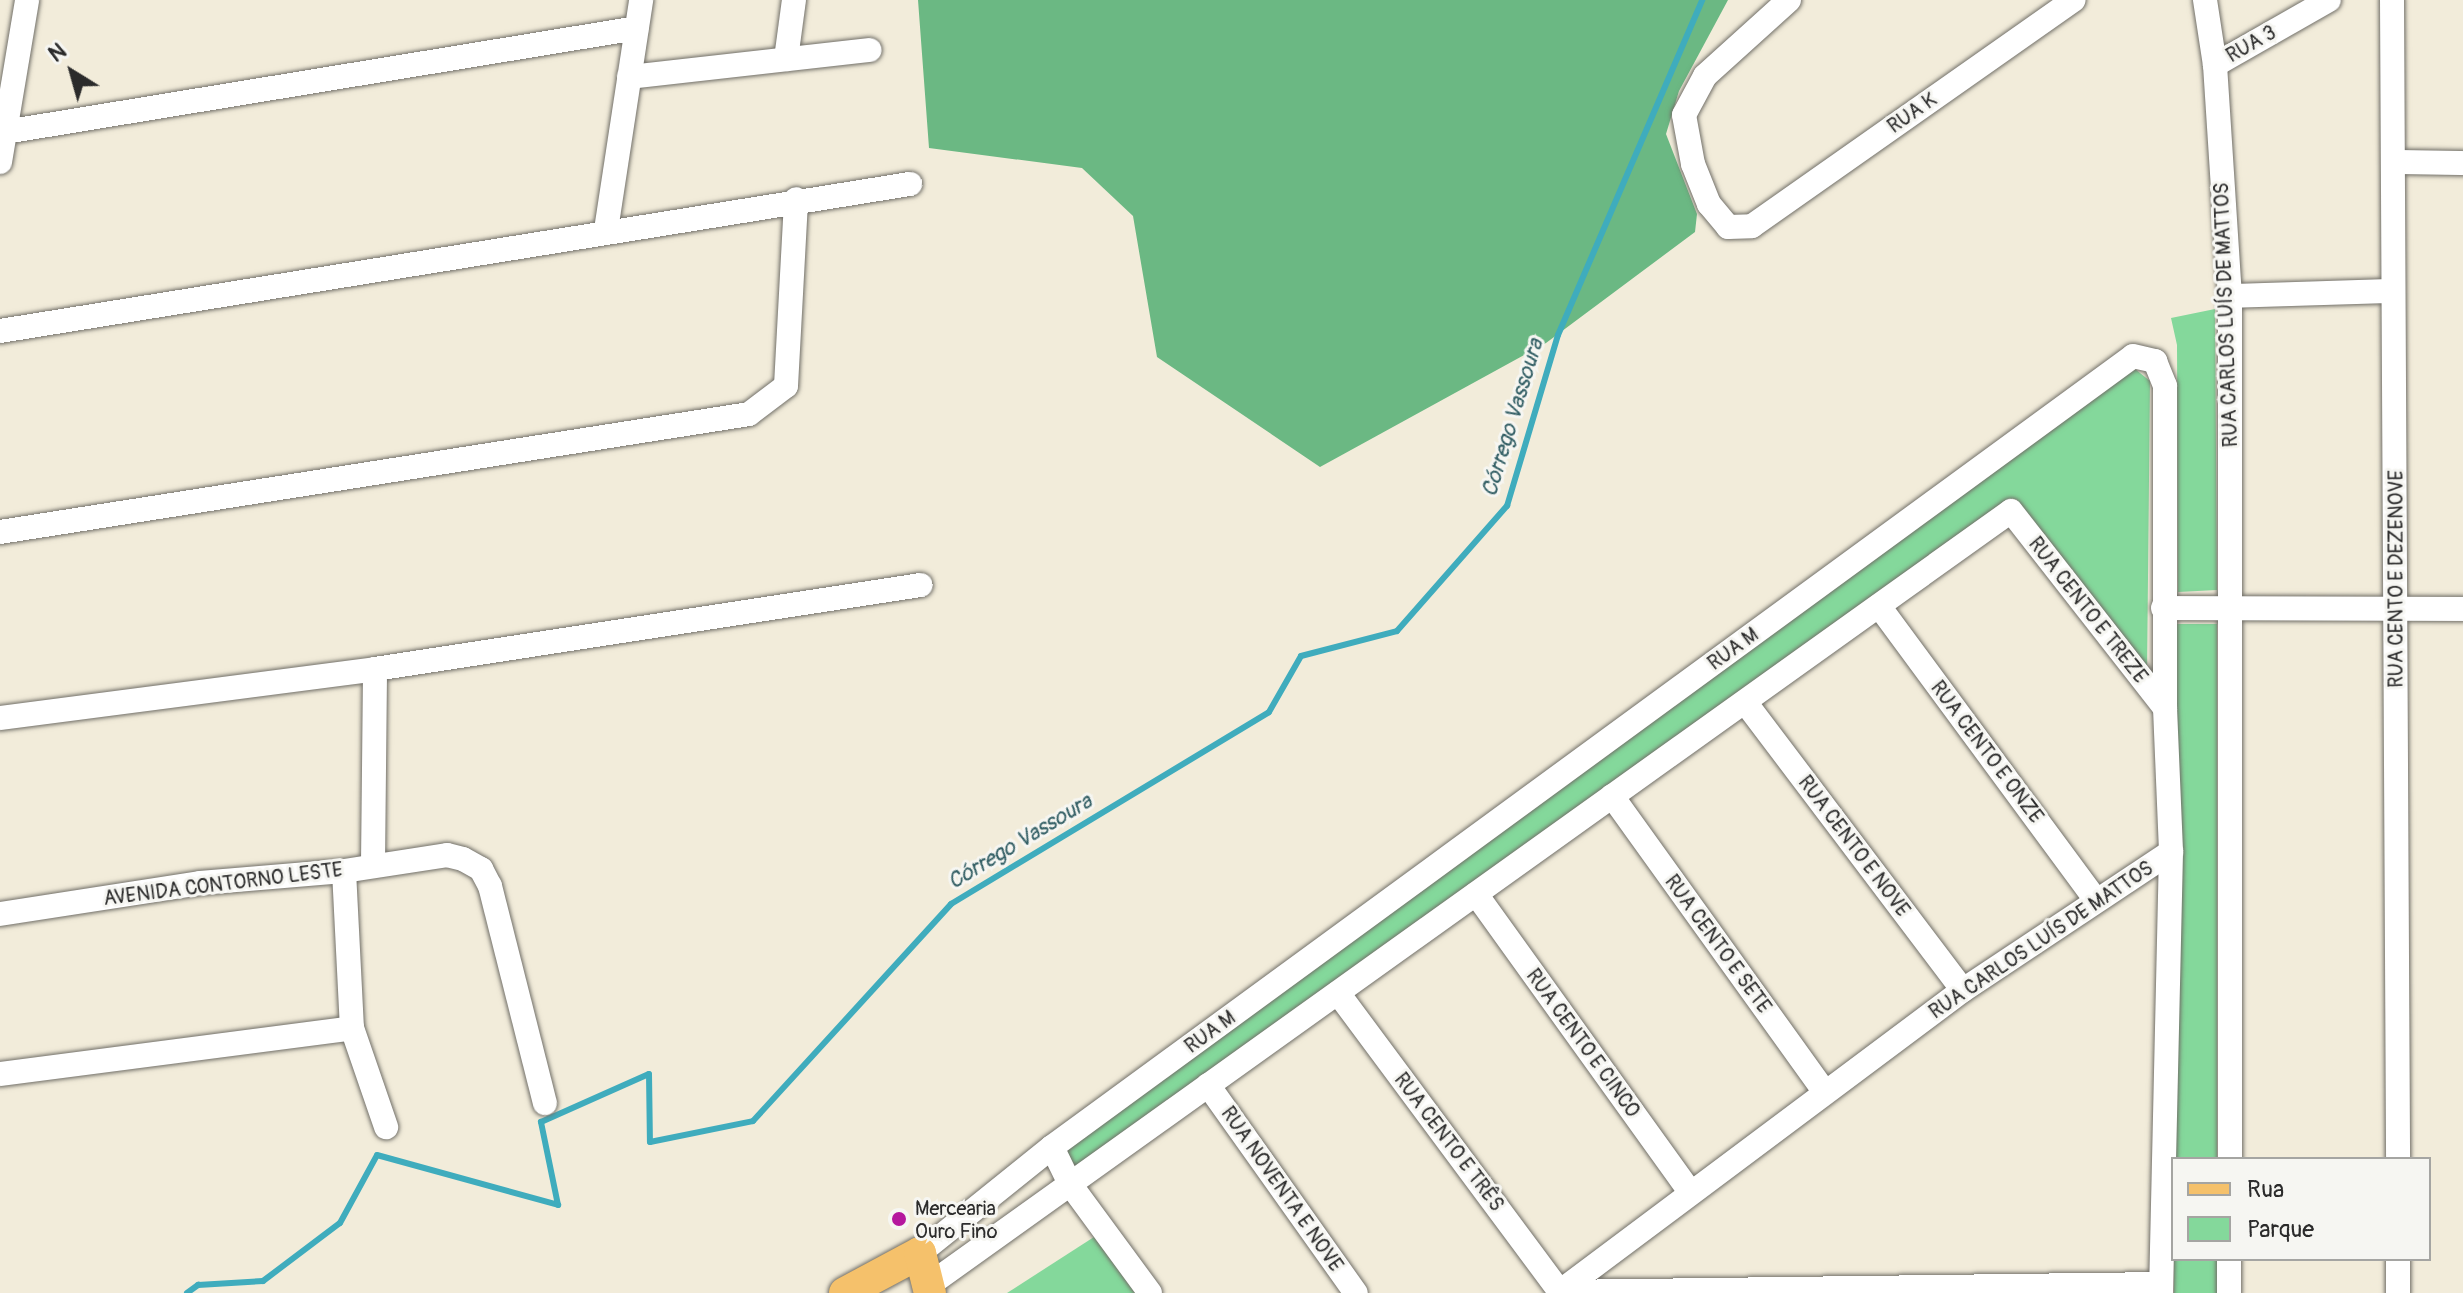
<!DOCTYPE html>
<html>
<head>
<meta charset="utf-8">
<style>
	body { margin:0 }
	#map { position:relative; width:2463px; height:1293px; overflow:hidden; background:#f2ecda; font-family:Pangolin,sans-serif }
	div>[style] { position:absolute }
	.green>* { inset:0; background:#84d89b; transform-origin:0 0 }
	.forest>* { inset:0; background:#6bb883 }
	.stream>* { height:6px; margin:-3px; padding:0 3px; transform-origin:3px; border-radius:3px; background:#3facbd }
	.roads { filter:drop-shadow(0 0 2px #716f68) drop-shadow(0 0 2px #716f68) }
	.minor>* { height:24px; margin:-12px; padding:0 12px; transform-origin:12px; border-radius:12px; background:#fff }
	.major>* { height:32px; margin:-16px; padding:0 16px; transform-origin:16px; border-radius:16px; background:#f5c16b }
	.dots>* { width:22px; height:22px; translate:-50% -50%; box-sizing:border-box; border:4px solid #f6f6f2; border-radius:50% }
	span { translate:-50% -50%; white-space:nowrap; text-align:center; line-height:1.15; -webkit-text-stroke:6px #f6f6f2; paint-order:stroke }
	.street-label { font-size:20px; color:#2b2b2b }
	.poi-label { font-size:20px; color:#2b2b2b }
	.left { translate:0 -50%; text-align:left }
	.water-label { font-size:22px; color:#335f65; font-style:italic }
	.legend { position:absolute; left:2171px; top:1157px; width:260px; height:104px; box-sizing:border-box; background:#f6f6f2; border:2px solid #a5a5a2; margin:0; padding:10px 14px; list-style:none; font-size:24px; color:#2b2b2b }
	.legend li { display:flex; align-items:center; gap:16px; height:40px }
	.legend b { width:40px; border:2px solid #a5a5a2 }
	.north { position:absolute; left:32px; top:32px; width:80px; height:80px; -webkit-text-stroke:6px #f6f6f2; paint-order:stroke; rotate:323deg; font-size:22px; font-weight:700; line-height:32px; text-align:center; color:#2b2b2b }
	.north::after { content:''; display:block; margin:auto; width:28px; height:36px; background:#2b2b2b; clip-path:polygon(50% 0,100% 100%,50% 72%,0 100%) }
</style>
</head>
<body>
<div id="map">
	<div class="green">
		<i style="clip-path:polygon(2215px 309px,2217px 590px,2178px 592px,2177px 345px,2171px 318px)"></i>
		<i style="clip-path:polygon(2130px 365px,2150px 381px,2147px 676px,2016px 499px,1081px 1174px,1063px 1150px)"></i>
		<i style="left:2174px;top:624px;width:43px;height:535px"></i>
		<i style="clip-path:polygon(1094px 1237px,1135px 1293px,1007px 1293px)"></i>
		<i style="left:2174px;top:1259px;width:43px;height:34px"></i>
	</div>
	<div class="forest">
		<i style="clip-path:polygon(918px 0,1728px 0,1679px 91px,1666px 134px,1697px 214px,1695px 232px,1546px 343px,1320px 467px,1157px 357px,1133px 216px,1082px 168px,929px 148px)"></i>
	</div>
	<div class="stream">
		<i style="left:187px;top:1293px;width:14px;rotate:-36deg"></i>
		<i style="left:198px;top:1285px;width:65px;rotate:-3.5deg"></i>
		<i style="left:263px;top:1281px;width:96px;rotate:-37deg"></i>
		<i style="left:340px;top:1223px;width:77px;rotate:-61.4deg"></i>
		<i style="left:377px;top:1155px;width:188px;rotate:15.4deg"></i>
		<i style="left:558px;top:1205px;width:85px;rotate:-101.6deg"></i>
		<i style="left:541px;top:1122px;width:118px;rotate:-24deg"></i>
		<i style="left:649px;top:1074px;width:68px;rotate:89.2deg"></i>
		<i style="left:650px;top:1142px;width:105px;rotate:-11.5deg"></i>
		<i style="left:753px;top:1121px;width:294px;rotate:-47.6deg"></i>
		<i style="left:951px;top:904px;width:371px;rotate:-31.1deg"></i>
		<i style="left:1269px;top:712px;width:64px;rotate:-60.3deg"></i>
		<i style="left:1301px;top:656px;width:99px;rotate:-14.6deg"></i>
		<i style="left:1397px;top:631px;width:167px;rotate:-48.7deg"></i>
		<i style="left:1507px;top:506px;width:178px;rotate:-73.4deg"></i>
		<i style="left:1558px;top:335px;width:365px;rotate:-66.7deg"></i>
	</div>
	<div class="roads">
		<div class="minor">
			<i style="left:1789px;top:0;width:113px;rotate:137.9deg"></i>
			<i style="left:1705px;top:76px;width:44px;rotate:118.3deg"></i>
			<i style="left:1684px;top:115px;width:50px;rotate:79.6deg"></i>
			<i style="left:1693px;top:164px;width:43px;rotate:68.2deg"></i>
			<i style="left:1709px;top:204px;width:30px;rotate:50deg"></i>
			<i style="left:1728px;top:227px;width:24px;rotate:-2deg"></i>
			<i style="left:1752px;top:226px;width:393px;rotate:-35.1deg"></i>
			<i style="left:2205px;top:0;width:66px;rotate:81.3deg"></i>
			<i style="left:2215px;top:65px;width:231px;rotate:86.3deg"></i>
			<i style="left:2230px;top:296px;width:863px;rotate:90deg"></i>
			<i style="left:2392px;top:0;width:1159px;rotate:89.7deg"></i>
			<i style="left:786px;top:59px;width:60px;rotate:-82.3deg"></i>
			<i style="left:2215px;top:65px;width:131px;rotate:-29.7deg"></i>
			<i style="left:629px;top:77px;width:242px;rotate:-6.4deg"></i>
			<i style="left:5px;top:132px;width:640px;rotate:-9.34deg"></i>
			<i style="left:0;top:162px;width:164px;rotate:-80.5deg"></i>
			<i style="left:2396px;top:162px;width:67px;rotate:0.9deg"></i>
			<i style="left:606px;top:230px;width:233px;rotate:-81.3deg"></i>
			<i style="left:2230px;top:296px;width:163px;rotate:-1.8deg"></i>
			<i style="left:0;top:331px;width:922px;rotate:-9.18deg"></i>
			<i style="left:0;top:532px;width:758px;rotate:-8.95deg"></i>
			<i style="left:749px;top:414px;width:46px;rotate:-37.1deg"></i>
			<i style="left:786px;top:386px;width:187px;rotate:-86.9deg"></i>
			<i style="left:1879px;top:606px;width:364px;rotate:53.6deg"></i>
			<i style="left:2163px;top:608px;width:300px;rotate:0.2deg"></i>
			<i style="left:1745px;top:702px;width:361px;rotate:52.9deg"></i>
			<i style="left:0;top:718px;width:378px;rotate:-7.4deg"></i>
			<i style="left:375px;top:669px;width:552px;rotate:-8.75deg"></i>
			<i style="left:1612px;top:796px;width:363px;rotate:54.3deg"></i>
			<i style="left:373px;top:864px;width:195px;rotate:-89.4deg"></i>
			<i style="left:344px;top:871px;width:157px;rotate:87.1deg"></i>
			<i style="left:352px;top:1028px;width:105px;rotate:71deg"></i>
			<i style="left:1476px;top:894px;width:367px;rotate:54.3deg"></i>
			<i style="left:0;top:914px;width:202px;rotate:-8.8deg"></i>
			<i style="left:200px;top:883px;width:144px;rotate:-4.8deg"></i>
			<i style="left:344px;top:871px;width:104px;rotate:-8.8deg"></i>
			<i style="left:447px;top:855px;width:16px;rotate:14deg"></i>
			<i style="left:463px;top:859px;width:21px;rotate:29deg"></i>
			<i style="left:481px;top:869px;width:19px;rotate:62deg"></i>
			<i style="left:490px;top:886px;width:224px;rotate:75.8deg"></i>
			<i style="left:1338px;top:993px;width:372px;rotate:53.4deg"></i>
			<i style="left:1560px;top:1292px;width:600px;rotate:-0.76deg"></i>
			<i style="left:0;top:1074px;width:355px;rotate:-7.4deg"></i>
			<i style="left:1208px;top:1085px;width:255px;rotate:54.6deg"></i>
			<i style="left:1052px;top:1147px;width:41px;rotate:64.1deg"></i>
			<i style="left:1070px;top:1184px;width:135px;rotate:53.7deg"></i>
			<i style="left:920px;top:1253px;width:169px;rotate:-38.8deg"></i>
			<i style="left:1052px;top:1147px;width:1339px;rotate:-36.19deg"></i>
			<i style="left:2133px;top:356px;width:23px;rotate:13deg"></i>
			<i style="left:2155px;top:361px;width:27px;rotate:68deg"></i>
			<i style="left:2165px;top:386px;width:322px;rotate:90deg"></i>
			<i style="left:2165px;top:708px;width:144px;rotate:87.6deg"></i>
			<i style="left:2171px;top:852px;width:441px;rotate:91.3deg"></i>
			<i style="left:2398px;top:1259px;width:34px;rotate:90deg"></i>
			<i style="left:929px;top:1285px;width:1330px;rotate:-35.58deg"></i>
			<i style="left:2011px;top:511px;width:250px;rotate:52deg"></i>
			<i style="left:1558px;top:1293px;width:506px;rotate:-36.8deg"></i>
			<i style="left:1963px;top:990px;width:250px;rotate:-33.6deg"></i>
			<i style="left:2229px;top:1293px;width:34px;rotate:-90deg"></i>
		</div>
		<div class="major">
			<i style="left:845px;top:1293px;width:85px;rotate:-28.1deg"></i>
			<i style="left:920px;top:1253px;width:41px;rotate:76deg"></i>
		</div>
	</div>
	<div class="dots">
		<i style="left:899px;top:1219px;background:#b5179e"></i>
	</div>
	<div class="street-label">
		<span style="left:2251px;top:44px;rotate:-30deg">RUA 3</span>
		<span style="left:1912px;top:113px;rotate:-35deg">RUA K</span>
		<span style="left:2226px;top:315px;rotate:-92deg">RUA CARLOS LUÍS DE MATTOS</span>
		<span style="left:2396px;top:579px;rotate:-90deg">RUA CENTO E DEZENOVE</span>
		<span style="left:2088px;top:610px;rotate:52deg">RUA CENTO E TREZE</span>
		<span style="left:1733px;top:649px;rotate:-36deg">RUA M</span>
		<span style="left:1987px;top:752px;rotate:53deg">RUA CENTO E ONZE</span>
		<span style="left:1854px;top:846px;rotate:53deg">RUA CENTO E NOVE</span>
		<span style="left:223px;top:884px;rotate:-7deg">AVENIDA CONTORNO LESTE</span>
		<span style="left:2041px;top:940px;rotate:-34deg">RUA CARLOS LUÍS DE MATTOS</span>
		<span style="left:1718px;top:944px;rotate:54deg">RUA CENTO E SETE</span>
		<span style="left:1210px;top:1032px;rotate:-36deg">RUA M</span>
		<span style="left:1583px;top:1043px;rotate:54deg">RUA CENTO E CINCO</span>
		<span style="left:1449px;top:1142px;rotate:53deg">RUA CENTO E TRÊS</span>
		<span style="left:1282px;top:1189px;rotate:55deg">RUA NOVENTA E NOVE</span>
	</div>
	<div class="poi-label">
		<span class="left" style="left:915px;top:1220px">Mercearia<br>Ouro Fino</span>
	</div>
	<div class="water-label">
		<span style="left:1513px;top:418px;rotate:-73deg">Córrego Vassoura</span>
		<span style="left:1020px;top:842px;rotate:-31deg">Córrego Vassoura</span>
	</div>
	<ul class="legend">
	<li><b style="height:10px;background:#f5c16b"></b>Rua</li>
	<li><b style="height:22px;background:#84d89b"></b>Parque</li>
	</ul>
	<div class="north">N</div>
</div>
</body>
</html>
